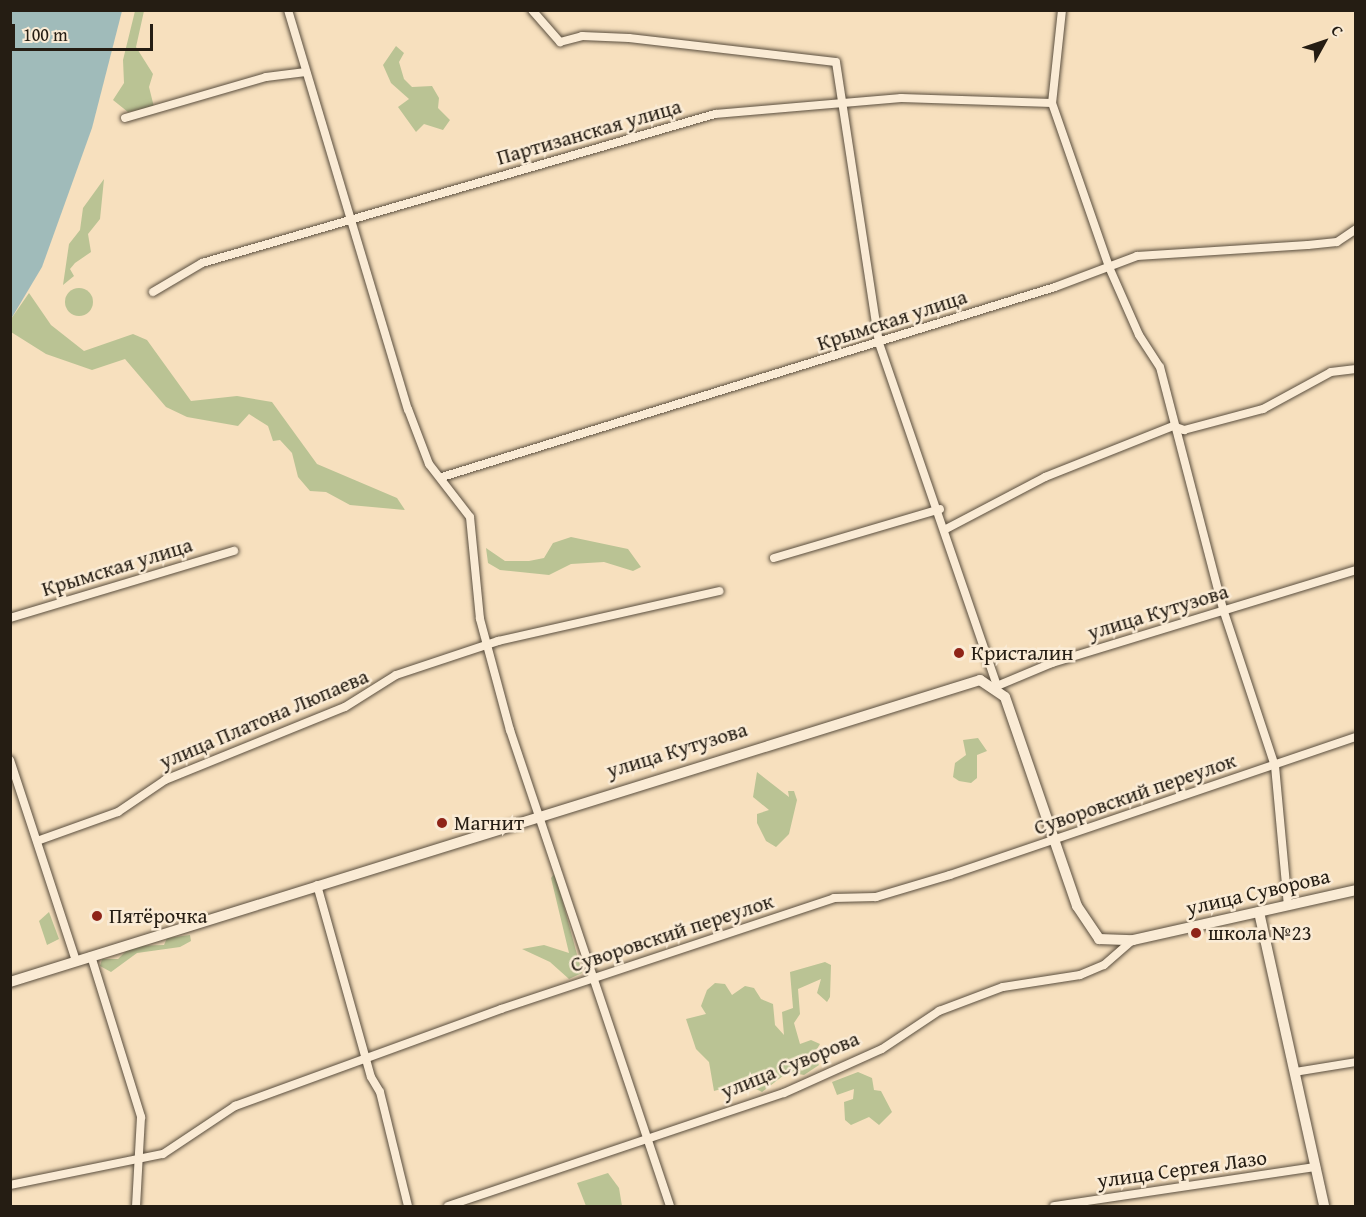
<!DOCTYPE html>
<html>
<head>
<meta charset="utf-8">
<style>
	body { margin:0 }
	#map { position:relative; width:1366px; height:1217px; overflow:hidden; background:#f7e0be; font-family:"Gentium Book Plus",serif }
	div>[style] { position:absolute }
	.green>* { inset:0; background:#bac394 }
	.round { border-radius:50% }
	.water>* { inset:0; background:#a0bbba }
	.roads { filter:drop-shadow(0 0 2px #5a4e3e) drop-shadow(0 0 2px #5a4e3e) }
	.minor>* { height:8px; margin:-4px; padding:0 4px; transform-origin:4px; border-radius:4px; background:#faebd5 }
	.tertiary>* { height:10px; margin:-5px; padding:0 5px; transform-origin:5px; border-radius:5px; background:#faebd5 }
	.dots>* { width:16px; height:16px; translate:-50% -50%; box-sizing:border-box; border:3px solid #faebd5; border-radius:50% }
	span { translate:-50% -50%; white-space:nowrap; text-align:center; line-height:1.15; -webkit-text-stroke:5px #faebd5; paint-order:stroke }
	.street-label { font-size:21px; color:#251d13 }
	.poi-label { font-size:21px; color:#251d13 }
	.left { translate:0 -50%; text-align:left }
	.frame { position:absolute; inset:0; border:12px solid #251d13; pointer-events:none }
	.north { position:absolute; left:1294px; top:12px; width:60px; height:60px; -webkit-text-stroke:4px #faebd5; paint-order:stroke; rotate:50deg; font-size:16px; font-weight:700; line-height:24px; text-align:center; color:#251d13 }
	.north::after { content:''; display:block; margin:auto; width:21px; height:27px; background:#251d13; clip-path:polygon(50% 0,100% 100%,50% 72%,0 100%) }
	.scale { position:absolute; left:12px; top:24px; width:141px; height:27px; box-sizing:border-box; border:3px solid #251d13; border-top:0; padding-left:8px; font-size:18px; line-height:21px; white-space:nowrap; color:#251d13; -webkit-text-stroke:4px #faebd5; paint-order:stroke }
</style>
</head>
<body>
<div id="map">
	<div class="green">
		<i style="clip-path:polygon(135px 11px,144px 11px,136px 47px,153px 74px,149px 87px,154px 107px,128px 112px,113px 100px,124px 83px,123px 60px)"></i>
		<i style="clip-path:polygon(396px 46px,404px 53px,399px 62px,404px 79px,412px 87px,432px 86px,439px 98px,438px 108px,450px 120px,443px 130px,424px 124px,416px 132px,398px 107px,409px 99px,391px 83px,383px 65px)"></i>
		<i style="clip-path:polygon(104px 179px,100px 219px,88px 234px,91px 252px,75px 263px,70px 269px,74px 276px,63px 285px,69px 244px,80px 230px,83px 208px)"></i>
		<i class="round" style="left:65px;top:288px;width:28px;height:28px"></i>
		<i style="clip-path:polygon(29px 293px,51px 325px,84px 351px,133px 334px,147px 340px,191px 401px,237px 396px,272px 402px,317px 464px,397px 498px,405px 510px,350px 505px,326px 492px,310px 491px,298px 477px,292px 453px,280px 440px,273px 441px,268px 426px,249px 414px,238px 426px,187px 417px,166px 407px,125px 359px,92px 370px,46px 354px,11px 332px,11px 319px)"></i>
		<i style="clip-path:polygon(571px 537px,628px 549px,641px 567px,633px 571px,604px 562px,571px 564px,549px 575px,500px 570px,488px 563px,486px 548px,505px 561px,529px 561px,544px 558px,553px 543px)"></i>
		<i style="clip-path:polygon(978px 738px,987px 751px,977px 755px,977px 778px,971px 783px,959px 781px,953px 777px,955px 763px,966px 755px,963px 740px)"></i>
		<i style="clip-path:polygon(757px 772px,789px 797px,788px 791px,794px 791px,797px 800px,789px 834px,776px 847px,766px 841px,757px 823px,757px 814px,769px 810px,753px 797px)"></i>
		<i style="clip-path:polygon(555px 873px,582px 973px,569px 979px,550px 962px,522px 949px,544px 945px,569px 953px,551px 878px)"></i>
		<i style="clip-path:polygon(49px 912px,59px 939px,47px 945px,39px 921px)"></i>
		<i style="clip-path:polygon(190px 935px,191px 941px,180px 947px,137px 953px,111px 972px,100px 966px,102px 959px,118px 959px,131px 946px,164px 945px,167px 938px)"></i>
		<i style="clip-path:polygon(825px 962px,831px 965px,830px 997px,827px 1002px,817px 993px,821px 979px,798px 989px,800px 1014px,794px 1023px,800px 1044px,811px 1040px,820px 1044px,814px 1054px,819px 1065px,804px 1075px,788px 1072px,762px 1092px,744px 1083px,714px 1091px,709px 1062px,696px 1049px,686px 1019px,706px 1014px,701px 1006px,707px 990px,715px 983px,725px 984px,732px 995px,745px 986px,754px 988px,761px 999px,773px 1004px,775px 1025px,784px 1035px,782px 1012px,793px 1008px,790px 972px)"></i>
		<i style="clip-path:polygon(858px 1072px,872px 1078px,874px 1090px,881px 1091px,892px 1112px,879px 1125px,869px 1117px,851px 1125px,845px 1120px,844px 1102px,853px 1099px,854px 1089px,837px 1095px,832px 1082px)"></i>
		<i style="clip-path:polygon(608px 1173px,619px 1188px,622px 1206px,586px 1206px,577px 1183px)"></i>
	</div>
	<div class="water">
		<i style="clip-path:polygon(11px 10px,122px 11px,92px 128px,42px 267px,11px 319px)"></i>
	</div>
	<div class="roads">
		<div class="minor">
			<i style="left:288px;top:10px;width:417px;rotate:73.3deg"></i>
			<i style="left:408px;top:409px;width:59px;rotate:69.1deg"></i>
			<i style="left:429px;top:464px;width:67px;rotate:52.3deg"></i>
			<i style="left:470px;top:517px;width:102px;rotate:84.4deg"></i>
			<i style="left:480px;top:619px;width:115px;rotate:74.9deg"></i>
			<i style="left:510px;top:730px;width:502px;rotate:71.42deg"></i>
			<i style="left:532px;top:10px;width:43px;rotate:48.8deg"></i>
			<i style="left:560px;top:42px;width:23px;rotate:-15deg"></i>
			<i style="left:582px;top:36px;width:47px;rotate:2.4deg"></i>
			<i style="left:629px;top:38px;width:208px;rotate:6.6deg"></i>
			<i style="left:836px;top:62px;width:284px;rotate:81.3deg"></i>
			<i style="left:879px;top:343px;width:363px;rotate:71deg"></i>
			<i style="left:997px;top:686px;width:60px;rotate:-22.7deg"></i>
			<i style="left:1052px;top:663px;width:318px;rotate:-17deg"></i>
			<i style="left:1062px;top:10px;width:94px;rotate:96.1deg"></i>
			<i style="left:1052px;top:103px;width:174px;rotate:70.8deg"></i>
			<i style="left:1109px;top:267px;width:74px;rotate:66.2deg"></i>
			<i style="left:1139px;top:335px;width:38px;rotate:57deg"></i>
			<i style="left:1160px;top:367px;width:253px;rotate:75.4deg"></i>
			<i style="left:1224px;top:612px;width:162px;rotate:71.7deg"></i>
			<i style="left:1275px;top:766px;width:140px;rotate:84.7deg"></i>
			<i style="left:125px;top:118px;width:147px;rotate:-16.2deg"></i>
			<i style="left:266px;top:77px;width:40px;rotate:-7.1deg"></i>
			<i style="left:153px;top:292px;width:57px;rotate:-30.6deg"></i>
			<i style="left:202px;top:263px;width:534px;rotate:-16.2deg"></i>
			<i style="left:715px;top:114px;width:187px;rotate:-4.9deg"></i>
			<i style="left:901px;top:98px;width:151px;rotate:1.9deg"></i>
			<i style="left:442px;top:477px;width:642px;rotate:-17.22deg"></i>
			<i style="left:1055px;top:287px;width:88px;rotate:-20.7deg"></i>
			<i style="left:1137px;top:256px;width:171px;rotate:-3.7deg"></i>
			<i style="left:1308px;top:245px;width:29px;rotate:-6deg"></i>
			<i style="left:1337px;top:242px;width:23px;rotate:-34deg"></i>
			<i style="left:946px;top:529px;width:112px;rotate:-27.7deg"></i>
			<i style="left:1045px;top:477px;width:138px;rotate:-21.7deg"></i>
			<i style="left:1173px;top:426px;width:12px;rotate:20deg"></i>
			<i style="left:1184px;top:430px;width:82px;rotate:-14.9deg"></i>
			<i style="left:1263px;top:409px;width:77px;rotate:-28.6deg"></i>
			<i style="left:1331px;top:372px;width:25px;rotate:-7deg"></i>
			<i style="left:774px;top:558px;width:173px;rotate:-16.4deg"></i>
			<i style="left:10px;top:618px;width:234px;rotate:-16.7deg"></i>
			<i style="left:10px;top:760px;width:212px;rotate:71.8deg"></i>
			<i style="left:37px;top:841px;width:86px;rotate:-19.7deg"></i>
			<i style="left:118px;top:812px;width:57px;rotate:-34.2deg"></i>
			<i style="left:165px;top:780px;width:194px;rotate:-22.1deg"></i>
			<i style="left:345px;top:707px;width:60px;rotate:-32.1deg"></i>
			<i style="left:396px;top:675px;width:108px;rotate:-18.4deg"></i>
			<i style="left:498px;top:641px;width:227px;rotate:-12.7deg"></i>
			<i style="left:317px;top:885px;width:199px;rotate:74.3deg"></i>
			<i style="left:371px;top:1077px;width:17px;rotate:59deg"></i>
			<i style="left:380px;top:1092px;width:117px;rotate:76.2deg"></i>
			<i style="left:91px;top:956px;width:169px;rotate:72.7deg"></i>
			<i style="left:141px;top:1117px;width:89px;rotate:93.2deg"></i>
			<i style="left:1295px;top:1072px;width:62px;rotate:-9.3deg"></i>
			<i style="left:10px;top:1185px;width:156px;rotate:-11.5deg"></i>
			<i style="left:163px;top:1154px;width:87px;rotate:-33.7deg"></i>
			<i style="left:235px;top:1106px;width:283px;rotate:-20deg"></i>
			<i style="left:501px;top:1009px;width:351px;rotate:-18.4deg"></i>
			<i style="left:834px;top:898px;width:42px;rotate:-1.4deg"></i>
			<i style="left:876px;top:897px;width:77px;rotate:-16.6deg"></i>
			<i style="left:950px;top:875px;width:429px;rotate:-18.8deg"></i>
			<i style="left:448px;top:1206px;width:354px;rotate:-18.6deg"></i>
			<i style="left:784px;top:1093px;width:107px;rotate:-24.2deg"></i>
			<i style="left:882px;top:1049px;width:69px;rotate:-33.7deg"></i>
			<i style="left:939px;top:1011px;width:68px;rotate:-20.6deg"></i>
			<i style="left:1003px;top:987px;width:78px;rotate:-8.9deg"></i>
			<i style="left:1080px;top:975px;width:26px;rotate:-23deg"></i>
			<i style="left:1104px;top:965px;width:38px;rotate:-41deg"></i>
			<i style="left:1054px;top:1206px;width:265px;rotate:-8.5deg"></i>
		</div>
		<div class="tertiary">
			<i style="left:1259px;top:912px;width:301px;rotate:77.5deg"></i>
			<i style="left:10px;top:982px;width:1016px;rotate:-17.29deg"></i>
			<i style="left:980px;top:680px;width:30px;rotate:34deg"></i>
			<i style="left:1005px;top:697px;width:221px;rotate:71deg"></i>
			<i style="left:1077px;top:906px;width:40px;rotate:56deg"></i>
			<i style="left:1099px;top:939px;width:34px;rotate:2deg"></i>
			<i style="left:1133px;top:940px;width:229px;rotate:-12.6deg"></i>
		</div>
	</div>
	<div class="dots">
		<i style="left:959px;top:653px;background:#8f2418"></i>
		<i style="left:442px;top:823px;background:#8f2418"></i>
		<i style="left:97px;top:916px;background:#8f2418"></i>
		<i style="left:1196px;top:933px;background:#8f2418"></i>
	</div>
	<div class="street-label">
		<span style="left:589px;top:132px;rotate:-16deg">Партизанская улица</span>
		<span style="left:892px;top:320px;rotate:-18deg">Крымская улица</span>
		<span style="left:117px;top:567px;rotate:-17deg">Крымская улица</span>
		<span style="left:1158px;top:612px;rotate:-17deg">улица Кутузова</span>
		<span style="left:264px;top:719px;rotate:-23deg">улица Платона Люпаева</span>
		<span style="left:677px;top:750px;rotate:-17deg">улица Кутузова</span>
		<span style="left:1135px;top:794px;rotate:-19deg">Суворовский переулок</span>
		<span style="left:1258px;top:892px;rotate:-13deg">улица Суворова</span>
		<span style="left:672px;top:933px;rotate:-18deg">Суворовский переулок</span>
		<span style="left:790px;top:1065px;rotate:-22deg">улица Суворова</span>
		<span style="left:1182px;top:1169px;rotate:-8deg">улица Сергея Лазо</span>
	</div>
	<div class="poi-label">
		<span class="left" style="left:971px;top:653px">Кристалин</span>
		<span class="left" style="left:454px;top:823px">Магнит</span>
		<span class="left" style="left:109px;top:916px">Пятёрочка</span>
		<span class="left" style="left:1208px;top:933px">школа №23</span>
	</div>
	<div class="frame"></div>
	<div class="north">С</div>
	<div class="scale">100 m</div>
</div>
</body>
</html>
